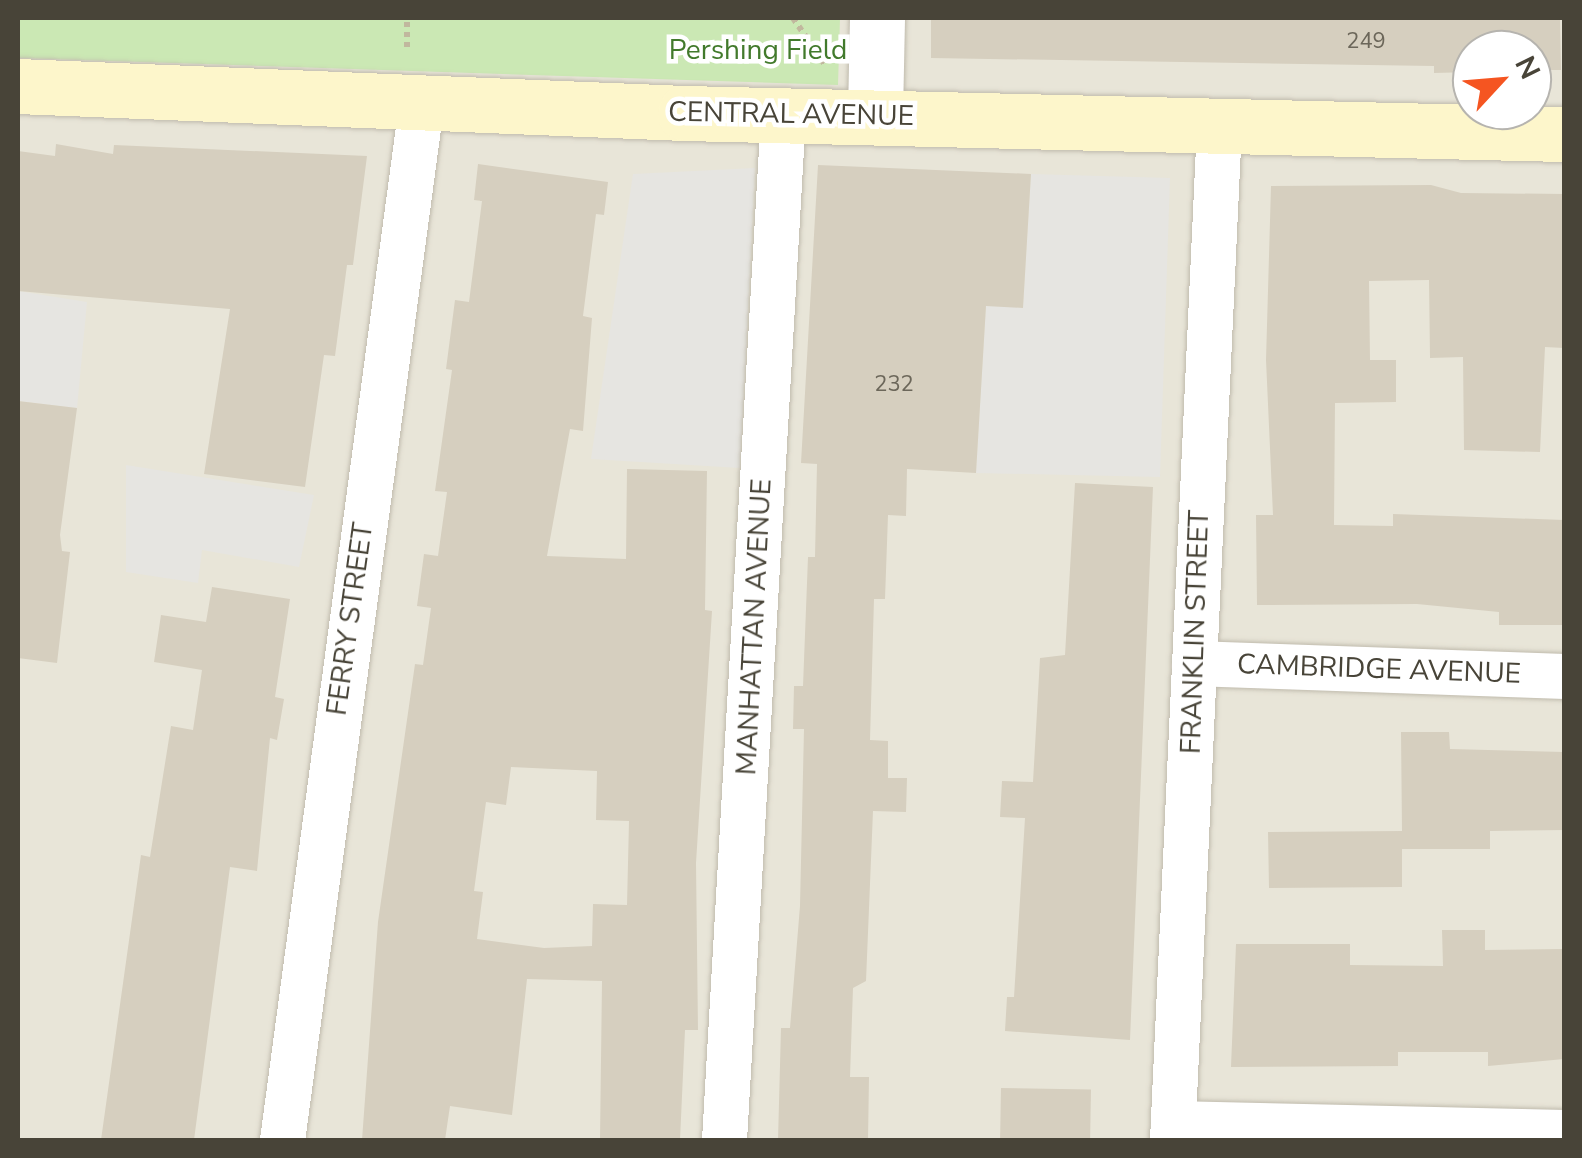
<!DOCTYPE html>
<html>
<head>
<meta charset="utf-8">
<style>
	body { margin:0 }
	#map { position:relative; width:1582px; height:1158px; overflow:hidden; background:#f5f2ea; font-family:"Nunito Sans",sans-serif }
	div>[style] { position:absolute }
	.residential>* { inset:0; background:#e8e5d8 }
	.green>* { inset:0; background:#cbe8b4 }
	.parking>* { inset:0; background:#e6e5e1 }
	.building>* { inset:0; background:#d6cfbf; transform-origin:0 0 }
	.path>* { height:6px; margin-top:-3px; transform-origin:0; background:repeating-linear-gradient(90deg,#c1b89e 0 5px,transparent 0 10px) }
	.roads { filter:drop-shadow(0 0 2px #c0bbad) drop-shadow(0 0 2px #c0bbad) }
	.minor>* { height:45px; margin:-22.5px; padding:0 22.5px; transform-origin:22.5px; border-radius:22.5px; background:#fff }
	.tertiary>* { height:55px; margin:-27.5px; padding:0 27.5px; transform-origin:27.5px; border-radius:27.5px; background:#fff }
	.secondary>* { height:55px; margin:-27.5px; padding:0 27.5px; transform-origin:27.5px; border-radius:27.5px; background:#fdf6cb }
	span { translate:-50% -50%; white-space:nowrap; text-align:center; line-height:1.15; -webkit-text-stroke:9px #fff; paint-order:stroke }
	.number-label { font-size:22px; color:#6c675a }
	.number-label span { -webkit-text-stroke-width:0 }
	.park-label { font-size:28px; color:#427a2c }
	.street-label { font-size:28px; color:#484438 }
	.frame { position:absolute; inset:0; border:20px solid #484438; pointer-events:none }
	.north { position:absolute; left:1452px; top:30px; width:100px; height:100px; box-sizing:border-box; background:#fff; border:2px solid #b6b4af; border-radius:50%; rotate:64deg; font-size:28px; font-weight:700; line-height:40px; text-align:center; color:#484438 }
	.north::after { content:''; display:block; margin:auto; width:35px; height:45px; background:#f55521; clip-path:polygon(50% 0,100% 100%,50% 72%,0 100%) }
</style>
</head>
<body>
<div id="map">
	<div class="residential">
		<i style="clip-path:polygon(evenodd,18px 18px,1564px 18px,1564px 1140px,18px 1140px,18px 18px,1472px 50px,1532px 50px,1532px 110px,1472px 110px,1472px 50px)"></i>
	</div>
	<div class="green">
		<i style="clip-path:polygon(18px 18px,840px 18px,838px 85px,18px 58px)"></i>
	</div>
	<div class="parking">
		<i style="clip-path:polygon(755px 168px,740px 468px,591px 459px,633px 174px)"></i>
		<i style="clip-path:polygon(1031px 174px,1170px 178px,1160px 477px,976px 473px,986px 306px,1023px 307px)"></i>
		<i style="clip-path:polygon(18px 291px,87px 302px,77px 408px,18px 401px)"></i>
		<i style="clip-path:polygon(126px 465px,314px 495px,299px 567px,202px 550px,198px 583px,126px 572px)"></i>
	</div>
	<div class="building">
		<i style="clip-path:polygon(931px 18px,1560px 18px,1561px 70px,1532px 70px,1532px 50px,1472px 50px,1472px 72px,1434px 73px,1434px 66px,931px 58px)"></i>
		<i style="clip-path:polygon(56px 144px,113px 154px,114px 145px,367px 156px,353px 265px,347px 265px,335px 356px,324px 355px,305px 487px,204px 474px,230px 309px,18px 291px,18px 151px,55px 156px)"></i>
		<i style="clip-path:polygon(evenodd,478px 164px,608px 182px,604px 215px,596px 214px,583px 316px,592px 318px,583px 431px,570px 429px,547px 556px,626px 559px,627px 469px,707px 471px,705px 610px,712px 611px,696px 863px,698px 1030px,685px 1030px,680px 1140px,600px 1140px,602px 981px,527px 979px,512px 1115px,450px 1106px,445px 1140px,362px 1140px,378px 922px,415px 664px,423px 665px,431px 608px,417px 606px,424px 554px,438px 556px,447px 492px,435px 491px,452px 370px,446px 369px,455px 300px,469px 302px,482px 201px,474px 200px,478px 164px,511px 767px,597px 771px,596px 820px,629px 821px,627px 905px,593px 904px,592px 946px,544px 948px,477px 939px,483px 892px,474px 891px,486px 802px,506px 805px,511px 767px)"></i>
		<i style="clip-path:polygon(818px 165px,1031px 174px,1023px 308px,986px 306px,976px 473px,907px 469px,906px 516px,888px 515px,885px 599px,874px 599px,870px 740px,888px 741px,888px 778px,907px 778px,906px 812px,873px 811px,866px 981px,853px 988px,850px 1077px,869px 1077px,868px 1140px,778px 1140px,781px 1028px,790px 1028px,800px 906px,804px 729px,793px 729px,794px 686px,803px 686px,808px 557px,815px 557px,817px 464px,801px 463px)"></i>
		<i style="clip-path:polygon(1431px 185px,1461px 193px,1564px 194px,1564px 348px,1545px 347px,1540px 452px,1464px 450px,1463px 357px,1430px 358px,1429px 280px,1369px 281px,1370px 360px,1396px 360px,1396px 402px,1335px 403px,1334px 525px,1393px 526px,1393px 514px,1564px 520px,1564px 625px,1499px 625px,1499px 612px,1417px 604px,1257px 605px,1256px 515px,1273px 515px,1266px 360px,1271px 186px)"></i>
		<i style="clip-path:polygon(18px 401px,77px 408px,60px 535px,62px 551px,70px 552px,57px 663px,18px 658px)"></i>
		<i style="clip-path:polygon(1075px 483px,1153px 487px,1130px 1040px,1005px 1031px,1007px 997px,1014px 997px,1025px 818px,1000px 817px,1002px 781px,1033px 782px,1040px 658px,1065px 655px)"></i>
		<i style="clip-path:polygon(212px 587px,290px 599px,275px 697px,284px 699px,277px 740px,270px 738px,257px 871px,230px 867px,194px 1140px,101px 1140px,141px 855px,150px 857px,171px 726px,193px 730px,202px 670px,154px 662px,161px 615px,206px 622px)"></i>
		<i style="clip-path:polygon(1401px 732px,1449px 732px,1450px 749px,1564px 752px,1564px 830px,1490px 831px,1490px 849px,1402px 849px,1402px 887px,1269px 888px,1268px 832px,1402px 831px)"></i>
		<i style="clip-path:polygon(1442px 930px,1485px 930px,1485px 950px,1564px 949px,1564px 1059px,1488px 1066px,1488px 1052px,1398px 1052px,1398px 1066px,1231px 1067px,1236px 944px,1350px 944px,1350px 965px,1443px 966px)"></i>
		<i style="left:1001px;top:1088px;width:90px;height:52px;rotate:1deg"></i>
	</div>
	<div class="path">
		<i style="left:793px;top:18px;width:58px;rotate:55.5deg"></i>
		<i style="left:407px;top:47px;width:29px;rotate:-90deg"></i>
	</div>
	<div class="roads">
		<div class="minor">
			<i style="left:1194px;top:663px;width:370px;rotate:2deg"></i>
			<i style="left:1173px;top:1123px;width:391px;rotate:1.3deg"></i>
			<i style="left:282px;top:1140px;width:1051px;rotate:-82.35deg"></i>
			<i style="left:724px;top:1140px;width:1028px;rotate:-86.71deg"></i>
			<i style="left:1172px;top:1140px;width:1017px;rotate:-87.35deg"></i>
		</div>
		<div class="tertiary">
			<i style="left:875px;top:114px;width:96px;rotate:-88.8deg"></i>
		</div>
		<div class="secondary">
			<i style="left:18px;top:86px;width:668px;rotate:2.32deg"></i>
			<i style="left:685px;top:113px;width:879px;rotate:1.37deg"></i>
		</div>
	</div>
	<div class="number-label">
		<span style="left:1366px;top:42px">249</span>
		<span style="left:894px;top:385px">232</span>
	</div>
	<div class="park-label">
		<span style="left:758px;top:50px">Pershing Field</span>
	</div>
	<div class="street-label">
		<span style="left:791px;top:114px;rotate:1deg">CENTRAL AVENUE</span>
		<span style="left:350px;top:619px;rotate:-82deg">FERRY STREET</span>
		<span style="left:754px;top:627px;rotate:-87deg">MANHATTAN AVENUE</span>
		<span style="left:1195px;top:632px;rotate:-88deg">FRANKLIN STREET</span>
		<span style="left:1379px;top:669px;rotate:2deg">CAMBRIDGE AVENUE</span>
	</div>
	<div class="frame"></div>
	<div class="north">N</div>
</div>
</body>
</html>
